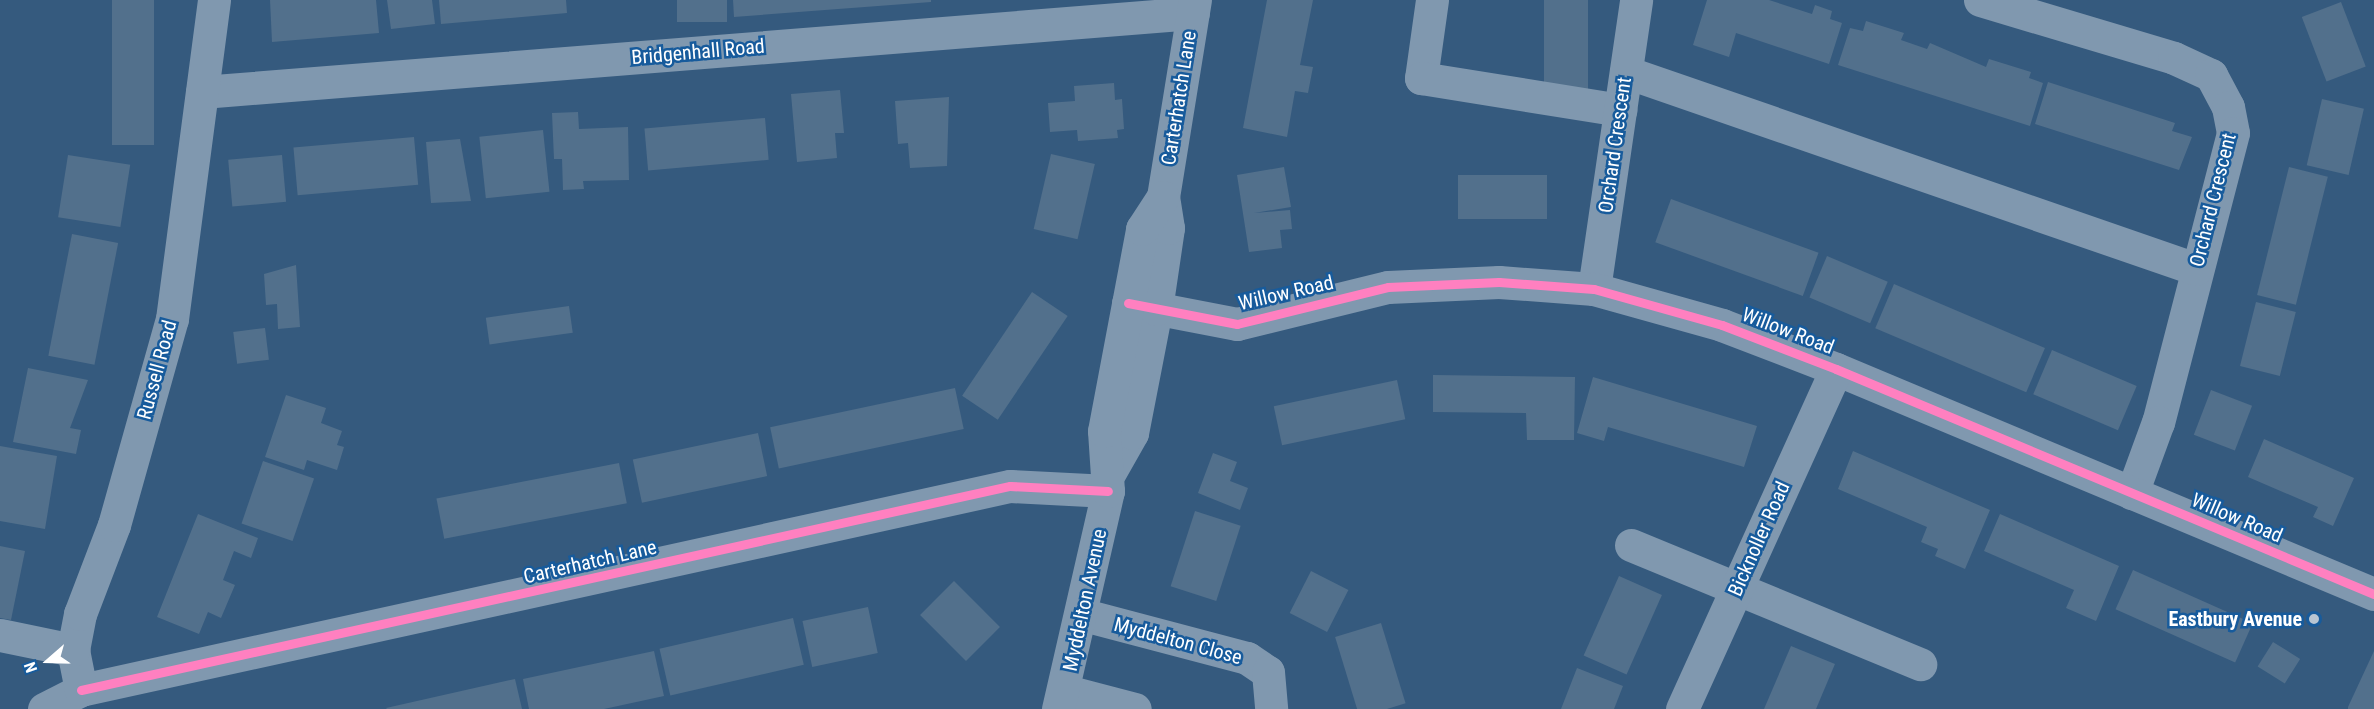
<!DOCTYPE html>
<html>
<head>
<meta charset="utf-8">
<style>
	body { margin:0 }
	#map { position:relative; width:2374px; height:709px; overflow:hidden; background:#355a7e; font-family:"Roboto Condensed",sans-serif }
	div>[style] { position:absolute }
	.building>* { inset:0; background:#52708c; transform-origin:0 0 }
	.minor>* { height:33px; margin:-16.5px; padding:0 16.5px; transform-origin:16.5px; border-radius:16.5px; background:#8098af }
	.cycleway>* { height:9px; margin:-4.5px; padding:0 4.5px; transform-origin:4.5px; border-radius:4.5px; background:#ff80c0 }
	.dots>* { width:16px; height:16px; translate:-50% -50%; box-sizing:border-box; border:3px solid #175b9c; border-radius:50% }
	span { translate:-50% -50%; white-space:nowrap; text-align:center; line-height:1.15; -webkit-text-stroke:5px #175b9c; paint-order:stroke }
	.street-label { font-size:20px; color:#fff }
	.poi-label { font-size:20px; color:#fff; font-weight:700 }
	.right { translate:-100% -50%; text-align:right }
	.north { position:absolute; left:18px; top:631px; width:60px; height:60px; -webkit-text-stroke:4px #175b9c; paint-order:stroke; rotate:250deg; font-size:16px; font-weight:700; line-height:24px; text-align:center; color:#fff }
	.north::after { content:''; display:block; margin:auto; width:21px; height:27px; background:#fff; clip-path:polygon(50% 0,100% 100%,50% 72%,0 100%) }
</style>
</head>
<body>
<div id="map">
	<div class="building">
		<i style="left:112px;top:0;width:42px;height:145px"></i>
		<i style="clip-path:polygon(270px 0,376px 0,379px 33px,272px 42px)"></i>
		<i style="clip-path:polygon(387px 0,432px 0,435px 24px,391px 29px)"></i>
		<i style="clip-path:polygon(439px 0,566px 0,567px 13px,441px 24px)"></i>
		<i style="left:677px;top:0;width:50px;height:22px"></i>
		<i style="clip-path:polygon(733px 0,931px 0,931px 2px,734px 17px)"></i>
		<i style="clip-path:polygon(1267px 0,1313px 0,1300px 65px,1313px 67px,1308px 93px,1295px 91px,1287px 137px,1243px 128px)"></i>
		<i style="left:1544px;top:0;width:44px;height:90px"></i>
		<i style="clip-path:polygon(1707px 0,1769px 0,1812px 14px,1815px 5px,1832px 11px,1830px 19px,1842px 23px,1829px 64px,1736px 33px,1729px 57px,1693px 45px)"></i>
		<i style="left:2341px;top:2px;width:69px;height:42px;rotate:69deg"></i>
		<i style="clip-path:polygon(1866px 21px,1904px 33px,1901px 40px,1927px 49px,1930px 43px,1986px 67px,1989px 59px,2031px 72px,2029px 78px,2043px 83px,2030px 126px,1838px 65px,1850px 28px,1863px 31px)"></i>
		<i style="clip-path:polygon(2048px 82px,2175px 123px,2172px 131px,2192px 137px,2179px 170px,2035px 124px)"></i>
		<i style="clip-path:polygon(1114px 83px,1115px 100px,1122px 99px,1124px 129px,1117px 130px,1118px 138px,1078px 141px,1077px 130px,1050px 132px,1048px 103px,1075px 101px,1074px 86px)"></i>
		<i style="clip-path:polygon(840px 90px,844px 133px,835px 133px,837px 158px,797px 162px,791px 94px)"></i>
		<i style="clip-path:polygon(949px 97px,947px 166px,910px 168px,908px 143px,898px 144px,895px 101px)"></i>
		<i style="left:2322px;top:99px;width:43px;height:68px;rotate:13deg"></i>
		<i style="clip-path:polygon(578px 112px,579px 129px,628px 127px,629px 180px,583px 181px,584px 189px,563px 190px,562px 159px,554px 159px,552px 113px)"></i>
		<i style="left:765px;top:118px;width:42px;height:121px;rotate:85deg"></i>
		<i style="left:543px;top:130px;width:62px;height:64px;rotate:84deg"></i>
		<i style="left:414px;top:137px;width:48px;height:121px;rotate:85deg"></i>
		<i style="clip-path:polygon(460px 139px,471px 201px,431px 203px,426px 142px)"></i>
		<i style="left:1051px;top:154px;width:45px;height:77px;rotate:13deg"></i>
		<i style="left:68px;top:155px;width:63px;height:63px;rotate:9deg"></i>
		<i style="left:282px;top:155px;width:47px;height:54px;rotate:85deg"></i>
		<i style="clip-path:polygon(1284px 167px,1291px 207px,1254px 213px,1290px 210px,1292px 229px,1280px 230px,1282px 248px,1249px 252px,1237px 175px)"></i>
		<i style="left:2289px;top:167px;width:40px;height:132px;rotate:14deg"></i>
		<i style="left:1458px;top:175px;width:89px;height:44px"></i>
		<i style="left:1671px;top:199px;width:157px;height:46px;rotate:20deg"></i>
		<i style="left:72px;top:234px;width:47px;height:124px;rotate:11deg"></i>
		<i style="left:1827px;top:256px;width:66px;height:45px;rotate:23deg"></i>
		<i style="clip-path:polygon(296px 265px,300px 327px,278px 329px,277px 304px,266px 305px,264px 274px)"></i>
		<i style="left:1894px;top:284px;width:164px;height:48px;rotate:23deg"></i>
		<i style="left:1032px;top:292px;width:43px;height:125px;rotate:34deg"></i>
		<i style="left:2256px;top:302px;width:41px;height:66px;rotate:14deg"></i>
		<i style="left:569px;top:306px;width:27px;height:84px;rotate:82deg"></i>
		<i style="left:265px;top:328px;width:32px;height:32px;rotate:83deg"></i>
		<i style="left:2052px;top:350px;width:92px;height:48px;rotate:23deg"></i>
		<i style="clip-path:polygon(28px 368px,88px 380px,70px 428px,81px 430px,76px 454px,13px 442px)"></i>
		<i style="clip-path:polygon(1433px 375px,1575px 377px,1574px 440px,1527px 440px,1526px 413px,1433px 412px)"></i>
		<i style="clip-path:polygon(1593px 377px,1757px 426px,1744px 467px,1608px 427px,1604px 441px,1577px 433px)"></i>
		<i style="left:1397px;top:380px;width:40px;height:126px;rotate:78deg"></i>
		<i style="left:955px;top:388px;width:42px;height:189px;rotate:78deg"></i>
		<i style="left:2211px;top:390px;width:44px;height:48px;rotate:21deg"></i>
		<i style="clip-path:polygon(286px 395px,326px 408px,321px 423px,342px 431px,337px 445px,344px 447px,337px 470px,307px 460px,304px 470px,265px 457px)"></i>
		<i style="left:758px;top:433px;width:44px;height:128px;rotate:78deg"></i>
		<i style="clip-path:polygon(2264px 439px,2354px 478px,2333px 526px,2313px 517px,2318px 507px,2248px 477px)"></i>
		<i style="clip-path:polygon(0 446px,57px 456px,45px 529px,0 521px)"></i>
		<i style="clip-path:polygon(1853px 451px,1990px 510px,1965px 569px,1935px 556px,1938px 549px,1921px 542px,1927px 527px,1838px 489px)"></i>
		<i style="clip-path:polygon(1213px 453px,1237px 462px,1230px 481px,1248px 488px,1240px 510px,1198px 493px)"></i>
		<i style="left:263px;top:461px;width:54px;height:66px;rotate:19deg"></i>
		<i style="left:619px;top:463px;width:41px;height:186px;rotate:79deg"></i>
		<i style="left:1195px;top:511px;width:48px;height:79px;rotate:18deg"></i>
		<i style="clip-path:polygon(198px 514px,258px 538px,251px 558px,234px 551px,223px 580px,235px 585px,221px 618px,208px 612px,199px 634px,157px 617px)"></i>
		<i style="clip-path:polygon(2000px 514px,2119px 566px,2096px 621px,2066px 608px,2074px 590px,1984px 551px)"></i>
		<i style="clip-path:polygon(0 546px,25px 551px,11px 620px,0 618px)"></i>
		<i style="left:2133px;top:570px;width:131px;height:43px;rotate:24deg"></i>
		<i style="left:1311px;top:571px;width:42px;height:47px;rotate:27deg"></i>
		<i style="left:1619px;top:576px;width:47px;height:87px;rotate:24deg"></i>
		<i style="left:954px;top:581px;width:65px;height:48px;rotate:45deg"></i>
		<i style="left:868px;top:607px;width:47px;height:67px;rotate:78deg"></i>
		<i style="left:793px;top:618px;width:48px;height:137px;rotate:77deg"></i>
		<i style="left:1381px;top:623px;width:84px;height:48px;rotate:73deg"></i>
		<i style="left:2273px;top:642px;width:32px;height:29px;rotate:32deg"></i>
		<i style="clip-path:polygon(1791px 646px,1835px 664px,1816px 709px,1764px 709px)"></i>
		<i style="clip-path:polygon(654px 651px,664px 696px,604px 709px,529px 709px,523px 679px)"></i>
		<i style="clip-path:polygon(2374px 651px,2374px 709px,2348px 709px,2348px 707px)"></i>
		<i style="clip-path:polygon(1577px 668px,1623px 686px,1614px 709px,1561px 709px)"></i>
		<i style="clip-path:polygon(515px 679px,522px 709px,387px 709px,386px 708px)"></i>
	</div>
	<div class="minor">
		<i style="left:1432px;top:0;width:79px;rotate:98deg"></i>
		<i style="left:1421px;top:78px;width:202px;rotate:9.1deg"></i>
		<i style="left:1980px;top:0;width:202px;rotate:16.6deg"></i>
		<i style="left:2174px;top:58px;width:41px;rotate:24.7deg"></i>
		<i style="left:2211px;top:75px;width:36px;rotate:62deg"></i>
		<i style="left:2228px;top:107px;width:26px;rotate:79deg"></i>
		<i style="left:2233px;top:133px;width:299px;rotate:104.5deg"></i>
		<i style="left:2158px;top:422px;width:76px;rotate:110.1deg"></i>
		<i style="left:1626px;top:72px;width:603px;rotate:19.07deg"></i>
		<i style="left:202px;top:92px;width:994px;rotate:-4.56deg"></i>
		<i style="left:1594px;top:289px;width:292px;rotate:-81.7deg"></i>
		<i style="left:1128px;top:303px;width:111px;rotate:10.9deg"></i>
		<i style="left:1237px;top:324px;width:155px;rotate:-13.8deg"></i>
		<i style="left:1388px;top:287px;width:111px;rotate:-2.6deg"></i>
		<i style="left:1499px;top:282px;width:95px;rotate:4.2deg"></i>
		<i style="left:1594px;top:289px;width:133px;rotate:15.7deg"></i>
		<i style="left:1722px;top:325px;width:122px;rotate:21.1deg"></i>
		<i style="left:1836px;top:369px;width:583px;rotate:22.7deg"></i>
		<i style="left:1110px;top:472px;width:45px;rotate:-60.6deg"></i>
		<i style="left:1132px;top:433px;width:126px;rotate:-79deg"></i>
		<i style="left:1156px;top:309px;width:82px;rotate:-81.6deg"></i>
		<i style="left:1168px;top:228px;width:31px;rotate:-99deg"></i>
		<i style="left:1163px;top:197px;width:200px;rotate:-80.8deg"></i>
		<i style="left:1631px;top:545px;width:313px;rotate:22.4deg"></i>
		<i style="left:1084px;top:615px;width:169px;rotate:14.8deg"></i>
		<i style="left:1247px;top:658px;width:25px;rotate:34deg"></i>
		<i style="left:1268px;top:672px;width:37px;rotate:85deg"></i>
		<i style="left:0;top:635px;width:75px;rotate:11.6deg"></i>
		<i style="left:81px;top:690px;width:951px;rotate:-12.39deg"></i>
		<i style="left:1010px;top:486px;width:98px;rotate:2.9deg"></i>
		<i style="left:1066px;top:691px;width:71px;rotate:14.6deg"></i>
		<i style="left:44px;top:709px;width:42px;rotate:-27.2deg"></i>
		<i style="left:81px;top:690px;width:41px;rotate:-101.3deg"></i>
		<i style="left:73px;top:650px;width:37px;rotate:-79deg"></i>
		<i style="left:80px;top:614px;width:95px;rotate:-69.1deg"></i>
		<i style="left:114px;top:525px;width:214px;rotate:-74.3deg"></i>
		<i style="left:172px;top:319px;width:322px;rotate:-82.5deg"></i>
		<i style="left:1058px;top:709px;width:224px;rotate:-77.1deg"></i>
		<i style="left:1108px;top:491px;width:60px;rotate:-93.8deg"></i>
		<i style="left:1104px;top:431px;width:206px;rotate:-79.3deg"></i>
		<i style="left:1142px;top:229px;width:38px;rotate:-57deg"></i>
		<i style="left:1682px;top:709px;width:373px;rotate:-65.6deg"></i>
	</div>
	<div class="cycleway">
		<i style="left:1128px;top:303px;width:111px;rotate:10.9deg"></i>
		<i style="left:1237px;top:324px;width:155px;rotate:-13.8deg"></i>
		<i style="left:1388px;top:287px;width:111px;rotate:-2.6deg"></i>
		<i style="left:1499px;top:282px;width:95px;rotate:4.2deg"></i>
		<i style="left:1594px;top:289px;width:133px;rotate:15.7deg"></i>
		<i style="left:1722px;top:325px;width:122px;rotate:21.1deg"></i>
		<i style="left:1836px;top:369px;width:583px;rotate:22.7deg"></i>
		<i style="left:81px;top:690px;width:951px;rotate:-12.39deg"></i>
		<i style="left:1010px;top:486px;width:98px;rotate:2.9deg"></i>
	</div>
	<div class="dots">
		<i style="left:2314px;top:619px;background:#b8c5d2"></i>
	</div>
	<div class="street-label">
		<span style="left:698px;top:52px;rotate:-5deg">Bridgenhall Road</span>
		<span style="left:1179px;top:98px;rotate:-81deg">Carterhatch Lane</span>
		<span style="left:1615px;top:145px;rotate:-82deg">Orchard Crescent</span>
		<span style="left:2213px;top:200px;rotate:-76deg">Orchard Crescent</span>
		<span style="left:1286px;top:293px;rotate:-13deg">Willow Road</span>
		<span style="left:1788px;top:331px;rotate:21deg">Willow Road</span>
		<span style="left:157px;top:370px;rotate:-75deg">Russell Road</span>
		<span style="left:2237px;top:518px;rotate:23deg">Willow Road</span>
		<span style="left:1759px;top:539px;rotate:-66deg">Bicknoller Road</span>
		<span style="left:590px;top:562px;rotate:-13deg">Carterhatch Lane</span>
		<span style="left:1085px;top:600px;rotate:-78deg">Myddelton Avenue</span>
		<span style="left:1178px;top:641px;rotate:15deg">Myddelton Close</span>
	</div>
	<div class="poi-label">
		<span class="right" style="left:2302px;top:619px">Eastbury Avenue</span>
	</div>
	<div class="north">N</div>
</div>
</body>
</html>
